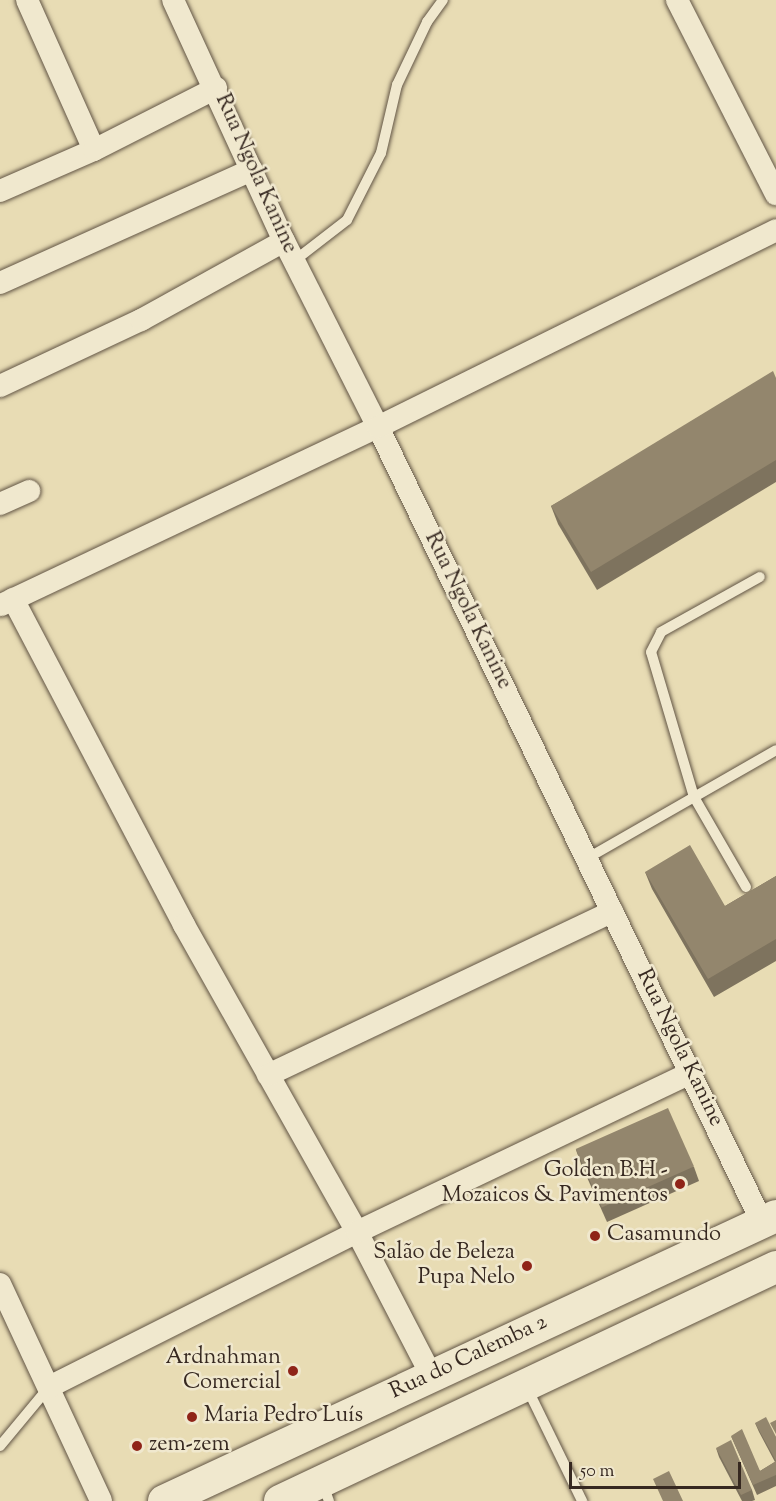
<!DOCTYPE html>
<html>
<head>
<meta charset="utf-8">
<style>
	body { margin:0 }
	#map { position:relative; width:776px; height:1501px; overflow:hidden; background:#e8dcb4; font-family:"Sorts Mill Goudy",serif }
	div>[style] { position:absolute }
	.roads { filter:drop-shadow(0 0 2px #625545) drop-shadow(0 0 2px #625545) }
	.service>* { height:10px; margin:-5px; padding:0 5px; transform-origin:5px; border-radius:5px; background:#f0e8ce }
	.minor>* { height:22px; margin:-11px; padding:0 11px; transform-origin:11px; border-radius:11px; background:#f0e8ce }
	.secondary>* { height:32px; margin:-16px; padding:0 16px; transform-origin:16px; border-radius:16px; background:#f0e8ce }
	.wall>* { inset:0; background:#7e735e }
	.building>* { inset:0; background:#93866d; transform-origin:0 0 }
	.dots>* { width:16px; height:16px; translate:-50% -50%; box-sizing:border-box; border:3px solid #f0e8ce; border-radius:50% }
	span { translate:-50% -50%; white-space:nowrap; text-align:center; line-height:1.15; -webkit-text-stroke:5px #f0e8ce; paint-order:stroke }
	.street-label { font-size:22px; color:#362820 }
	.poi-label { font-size:22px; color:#362820 }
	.right { translate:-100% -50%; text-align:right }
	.left { translate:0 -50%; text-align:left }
	.scale { position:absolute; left:569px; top:1462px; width:172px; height:27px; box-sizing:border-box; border:3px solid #362820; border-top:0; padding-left:8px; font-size:18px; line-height:21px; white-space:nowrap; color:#362820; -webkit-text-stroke:4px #f0e8ce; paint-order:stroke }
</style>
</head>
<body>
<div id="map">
	<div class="roads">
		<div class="service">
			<i style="left:294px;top:261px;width:67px;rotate:-37.7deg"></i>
			<i style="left:347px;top:220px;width:75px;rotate:-63.1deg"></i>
			<i style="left:381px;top:153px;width:70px;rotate:-76.8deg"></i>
			<i style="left:397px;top:85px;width:70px;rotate:-64.5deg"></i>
			<i style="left:427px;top:22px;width:27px;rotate:-54deg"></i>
			<i style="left:586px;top:859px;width:219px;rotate:-29.8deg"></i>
			<i style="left:746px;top:887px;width:104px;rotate:-120deg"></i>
			<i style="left:694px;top:797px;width:151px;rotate:-106.5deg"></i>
			<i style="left:651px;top:652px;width:22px;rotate:-63deg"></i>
			<i style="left:661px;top:632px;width:113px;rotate:-29.1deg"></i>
			<i style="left:527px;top:1388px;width:126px;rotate:64deg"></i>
			<i style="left:0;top:1446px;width:77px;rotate:-50.3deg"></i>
			<i style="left:323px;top:1484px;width:18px;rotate:71deg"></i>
		</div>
		<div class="minor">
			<i style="left:27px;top:0;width:164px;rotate:65.9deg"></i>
			<i style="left:173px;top:0;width:265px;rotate:65.3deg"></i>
			<i style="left:284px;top:241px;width:208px;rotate:63.2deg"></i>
			<i style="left:378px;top:427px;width:883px;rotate:64.22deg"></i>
			<i style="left:677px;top:0;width:218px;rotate:63deg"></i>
			<i style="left:0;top:191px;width:103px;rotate:-23.6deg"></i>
			<i style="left:94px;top:150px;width:137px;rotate:-26.9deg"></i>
			<i style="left:0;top:283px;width:276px;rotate:-24.2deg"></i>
			<i style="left:0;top:386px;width:156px;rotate:-25.1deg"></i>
			<i style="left:141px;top:320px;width:163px;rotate:-28.9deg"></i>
			<i style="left:0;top:504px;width:32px;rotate:-24deg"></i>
			<i style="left:13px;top:599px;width:368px;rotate:62.3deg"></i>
			<i style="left:184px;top:925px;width:352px;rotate:60.6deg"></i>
			<i style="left:357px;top:1232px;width:161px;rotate:62.6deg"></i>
			<i style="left:1px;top:605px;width:417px;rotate:-25.3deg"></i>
			<i style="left:378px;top:427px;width:444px;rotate:-26.3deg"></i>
			<i style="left:268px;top:1075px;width:381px;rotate:-25.4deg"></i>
			<i style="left:0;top:1284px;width:239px;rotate:65deg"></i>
			<i style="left:49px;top:1387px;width:345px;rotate:-26.7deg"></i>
			<i style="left:357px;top:1232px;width:370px;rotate:-25.5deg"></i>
		</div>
		<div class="secondary">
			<i style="left:164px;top:1501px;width:675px;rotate:-24.97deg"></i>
			<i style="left:280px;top:1501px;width:548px;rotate:-25.26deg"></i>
		</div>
	</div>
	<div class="wall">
		<i style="clip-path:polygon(776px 378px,776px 482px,597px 590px,558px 524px,551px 506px)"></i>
		<i style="clip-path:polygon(645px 872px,725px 906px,776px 876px,776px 961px,714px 997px,652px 889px)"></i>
		<i style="clip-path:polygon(576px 1150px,694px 1167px,699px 1181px,607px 1222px,581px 1164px)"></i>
		<i style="clip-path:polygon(755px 1423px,776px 1437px,776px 1486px,757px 1495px,731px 1436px,760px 1471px,775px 1462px,759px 1432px)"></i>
		<i style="clip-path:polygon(716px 1448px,752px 1490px,755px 1500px,752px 1501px,742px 1501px,719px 1457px)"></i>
	</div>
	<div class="building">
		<i style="clip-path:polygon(773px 371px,776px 378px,776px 460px,591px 572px,551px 506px)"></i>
		<i style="clip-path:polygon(690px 845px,725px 906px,776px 876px,776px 939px,708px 979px,645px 872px)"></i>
		<i style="left:668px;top:1108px;width:64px;height:101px;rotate:66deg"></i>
		<i style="clip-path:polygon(766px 1417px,776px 1437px,776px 1461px,755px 1423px)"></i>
		<i style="clip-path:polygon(776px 1420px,776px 1434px,770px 1423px)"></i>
		<i style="clip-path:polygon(742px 1429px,760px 1471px,776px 1461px,776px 1475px,753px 1485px,731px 1436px)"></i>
		<i style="clip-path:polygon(731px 1440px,752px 1490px,741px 1495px,716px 1448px)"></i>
		<i style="clip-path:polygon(669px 1471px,683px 1501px,663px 1501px,653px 1479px)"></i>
	</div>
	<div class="dots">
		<i style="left:680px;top:1184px;background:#8f2418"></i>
		<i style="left:595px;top:1236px;background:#8f2418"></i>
		<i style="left:527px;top:1266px;background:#8f2418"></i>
		<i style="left:293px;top:1371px;background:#8f2418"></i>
		<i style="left:192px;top:1417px;background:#8f2418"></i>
		<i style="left:137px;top:1446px;background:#8f2418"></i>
	</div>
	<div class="street-label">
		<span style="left:255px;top:174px;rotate:66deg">Rua Ngola Kanine</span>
		<span style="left:467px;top:611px;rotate:64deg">Rua Ngola Kanine</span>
		<span style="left:679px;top:1048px;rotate:64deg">Rua Ngola Kanine</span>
		<span style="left:469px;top:1358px;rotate:-25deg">Rua do Calemba 2</span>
	</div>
	<div class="poi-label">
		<span class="right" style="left:668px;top:1184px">Golden B.H -<br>Mozaicos &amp; Pavimentos</span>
		<span class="left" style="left:607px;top:1236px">Casamundo</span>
		<span class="right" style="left:515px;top:1266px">Salão de Beleza<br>Pupa Nelo</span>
		<span class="right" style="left:281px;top:1371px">Ardnahman<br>Comercial</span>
		<span class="left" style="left:204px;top:1417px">Maria Pedro Luís</span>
		<span class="left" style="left:149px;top:1446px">zem-zem</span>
	</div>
	<div class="scale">50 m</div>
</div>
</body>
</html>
